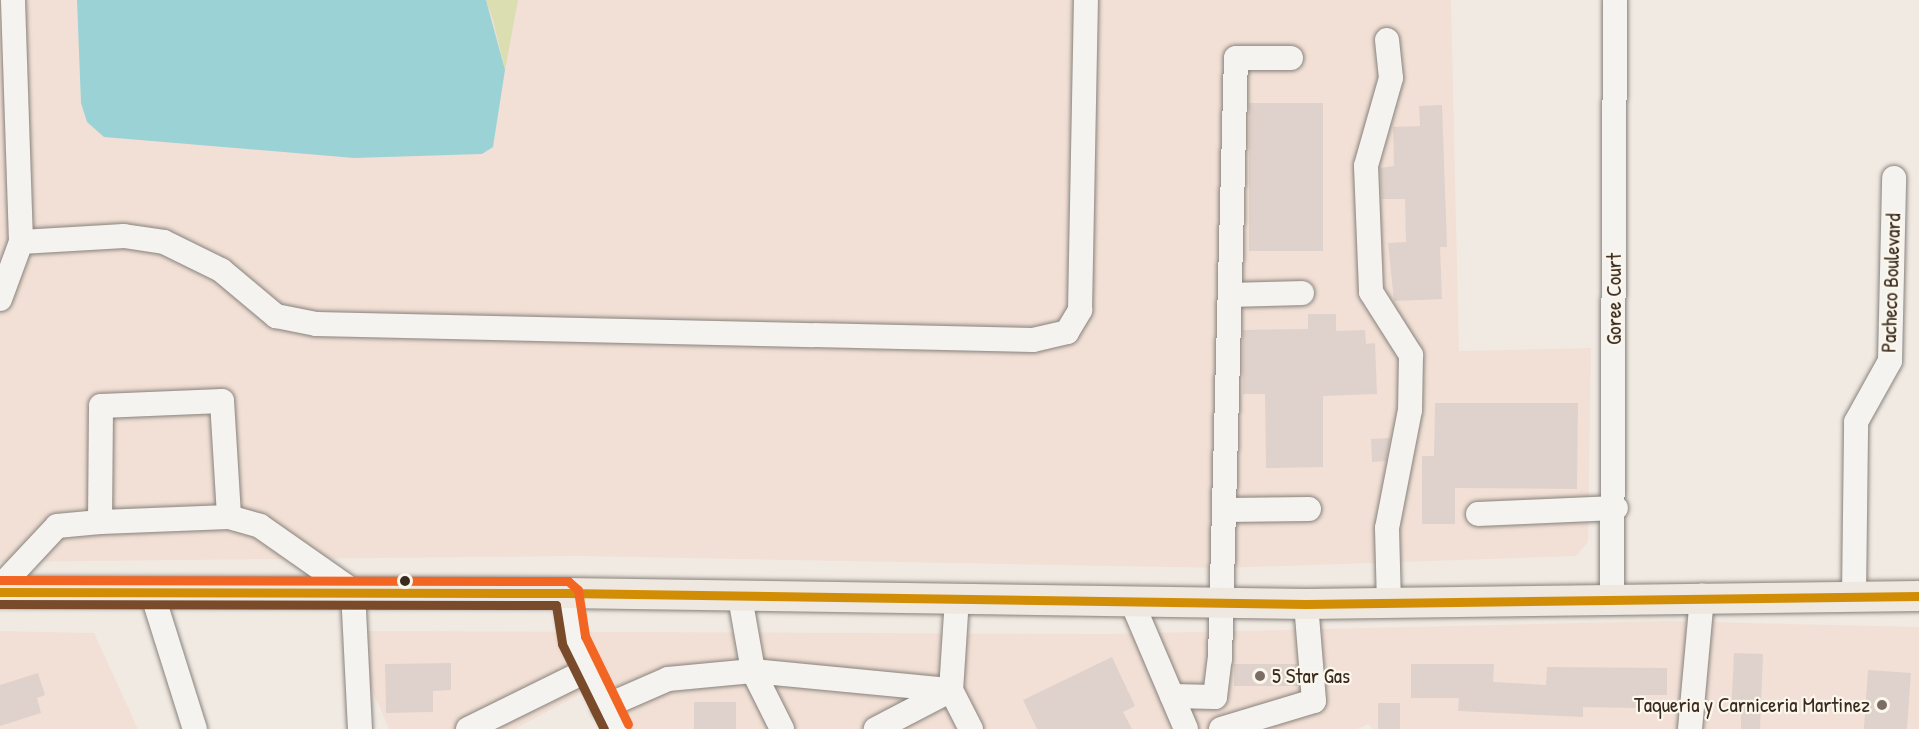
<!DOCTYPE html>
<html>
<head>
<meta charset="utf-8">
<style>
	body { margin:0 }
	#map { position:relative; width:1919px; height:729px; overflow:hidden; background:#f1eae3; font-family:"Patrick Hand",sans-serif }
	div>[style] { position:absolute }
	.built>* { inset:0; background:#f2e0d6 }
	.green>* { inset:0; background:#dadeb1 }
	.water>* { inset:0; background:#9bd2d6 }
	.building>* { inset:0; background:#dfd1cb; transform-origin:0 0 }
	.roads { filter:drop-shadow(0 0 2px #88827c) drop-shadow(0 0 2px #88827c) }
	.minor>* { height:24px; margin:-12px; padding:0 12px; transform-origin:12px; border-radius:12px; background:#f5f3ef }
	.major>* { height:30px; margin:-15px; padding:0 15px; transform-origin:15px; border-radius:15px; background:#eee8e0 }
	.bus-1>* { height:9px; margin:-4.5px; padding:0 4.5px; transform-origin:4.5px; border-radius:4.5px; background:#d18d06 }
	.bus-2>* { height:9px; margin:-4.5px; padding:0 4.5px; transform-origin:4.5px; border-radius:4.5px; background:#7a4b2a }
	.bus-3>* { height:9px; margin:-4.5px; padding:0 4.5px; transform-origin:4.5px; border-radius:4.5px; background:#f26522 }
	.dots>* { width:16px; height:16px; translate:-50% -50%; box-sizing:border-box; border:3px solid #fbf7ec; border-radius:50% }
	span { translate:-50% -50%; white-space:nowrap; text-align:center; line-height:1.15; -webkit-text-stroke:4.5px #fbf7ec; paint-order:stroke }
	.street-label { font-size:21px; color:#3b2a1e }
	.poi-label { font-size:21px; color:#3b2a1e }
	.left { translate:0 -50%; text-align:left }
	.right { translate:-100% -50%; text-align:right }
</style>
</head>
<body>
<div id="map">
	<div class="built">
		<i style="clip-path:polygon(0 0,1451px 0,1459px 351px,1591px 348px,1588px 542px,1576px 556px,1224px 568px,577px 556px,0 562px)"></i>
		<i style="clip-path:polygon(1667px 621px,1919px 627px,1919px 729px,1372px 729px,1369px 724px,1357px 729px,617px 729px,593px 687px,515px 729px,389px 729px,367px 678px,361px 631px,1108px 634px)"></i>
		<i style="clip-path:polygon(0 631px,94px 633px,138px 729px,0 729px)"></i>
	</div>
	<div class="green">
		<i style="clip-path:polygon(486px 0,518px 0,505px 70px,493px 20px)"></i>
	</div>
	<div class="water">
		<i style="clip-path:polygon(77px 0,486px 0,505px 70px,493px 147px,482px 154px,354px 158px,104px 137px,87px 122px,81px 103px)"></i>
	</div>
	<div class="building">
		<i style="left:1249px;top:103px;width:74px;height:148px"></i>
		<i style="clip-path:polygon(1442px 105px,1447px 247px,1440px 247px,1442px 299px,1394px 301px,1388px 243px,1406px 242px,1405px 199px,1382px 199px,1380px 168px,1394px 166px,1393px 127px,1420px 126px,1419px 106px)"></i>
		<i style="clip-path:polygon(1308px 314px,1336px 314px,1336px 331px,1365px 330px,1366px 344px,1375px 343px,1377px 394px,1323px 396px,1323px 467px,1266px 468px,1265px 394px,1243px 394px,1243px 330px,1308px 329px)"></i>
		<i style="clip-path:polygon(1435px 403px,1578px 403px,1577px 489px,1455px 488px,1455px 524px,1422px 524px,1422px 456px,1434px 456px)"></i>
		<i style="clip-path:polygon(1390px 438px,1386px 461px,1372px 462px,1371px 439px)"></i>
		<i style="clip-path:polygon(1734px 653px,1763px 654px,1760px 729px,1741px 729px,1741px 714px,1731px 713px)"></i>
		<i style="clip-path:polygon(1112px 657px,1135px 706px,1123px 712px,1132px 729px,1037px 729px,1023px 700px)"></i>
		<i style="clip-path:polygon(451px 663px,451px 690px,433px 691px,433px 712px,386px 713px,385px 664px)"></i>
		<i style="left:1297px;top:664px;width:22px;height:63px;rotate:90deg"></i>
		<i style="clip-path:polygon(1411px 664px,1494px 664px,1493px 682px,1546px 685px,1547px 667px,1667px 668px,1667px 695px,1639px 695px,1639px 708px,1583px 707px,1583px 717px,1458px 711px,1459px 698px,1411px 698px)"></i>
		<i style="left:1868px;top:670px;width:43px;height:59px;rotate:4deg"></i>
		<i style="clip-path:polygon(38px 673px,45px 695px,37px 698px,41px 713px,0 726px,0 685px)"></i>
		<i style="left:694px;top:702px;width:42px;height:27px"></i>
		<i style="left:1378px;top:703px;width:22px;height:26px"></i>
	</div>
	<div class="roads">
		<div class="minor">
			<i style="left:1387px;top:40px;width:38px;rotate:84deg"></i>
			<i style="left:1391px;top:78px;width:91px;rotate:105.9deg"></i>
			<i style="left:1366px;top:166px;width:126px;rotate:87.7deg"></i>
			<i style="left:1371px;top:292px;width:75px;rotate:57.6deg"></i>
			<i style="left:1411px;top:355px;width:55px;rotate:91deg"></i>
			<i style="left:1410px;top:410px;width:120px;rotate:101deg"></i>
			<i style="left:1387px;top:528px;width:76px;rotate:88.5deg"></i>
			<i style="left:21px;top:242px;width:103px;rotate:-3.3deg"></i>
			<i style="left:124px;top:236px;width:40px;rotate:8.5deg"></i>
			<i style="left:164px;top:242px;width:64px;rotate:26.2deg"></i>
			<i style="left:221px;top:270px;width:72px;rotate:39.9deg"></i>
			<i style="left:276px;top:316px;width:41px;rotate:11.3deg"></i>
			<i style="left:316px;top:324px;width:717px;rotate:1.28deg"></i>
			<i style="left:1033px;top:340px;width:35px;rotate:-13deg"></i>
			<i style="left:1067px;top:332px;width:26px;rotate:-59deg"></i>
			<i style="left:1080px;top:310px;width:310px;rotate:-88.9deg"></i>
			<i style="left:1231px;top:295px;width:71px;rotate:-1.6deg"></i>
			<i style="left:0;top:299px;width:61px;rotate:-69.8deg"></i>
			<i style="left:21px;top:242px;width:242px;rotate:-91.9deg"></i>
			<i style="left:1227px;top:510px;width:82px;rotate:-0.7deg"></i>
			<i style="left:1478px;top:514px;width:138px;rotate:-2.5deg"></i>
			<i style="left:229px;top:517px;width:129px;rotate:177.8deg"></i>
			<i style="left:100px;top:522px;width:116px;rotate:-89.5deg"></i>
			<i style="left:101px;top:406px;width:121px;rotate:-2.4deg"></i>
			<i style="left:222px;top:401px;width:116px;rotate:86.5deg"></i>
			<i style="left:229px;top:517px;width:32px;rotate:16deg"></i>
			<i style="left:260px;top:526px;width:113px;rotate:35deg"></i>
			<i style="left:353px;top:591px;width:138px;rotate:87.1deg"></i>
			<i style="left:0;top:587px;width:83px;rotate:-46.9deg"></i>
			<i style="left:57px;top:526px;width:43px;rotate:-5.3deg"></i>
			<i style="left:152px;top:593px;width:143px;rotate:72.5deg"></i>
			<i style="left:566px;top:593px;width:48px;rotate:81.5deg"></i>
			<i style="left:573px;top:640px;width:99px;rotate:63.7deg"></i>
			<i style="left:1854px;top:596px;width:174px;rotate:-89.3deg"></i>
			<i style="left:1856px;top:422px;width:70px;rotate:-60.9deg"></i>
			<i style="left:1890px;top:361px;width:183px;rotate:-88.7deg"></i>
			<i style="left:740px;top:597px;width:75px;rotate:80deg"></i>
			<i style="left:753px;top:671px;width:65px;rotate:63.4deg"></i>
			<i style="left:957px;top:598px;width:92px;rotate:93.7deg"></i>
			<i style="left:951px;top:690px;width:44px;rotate:62.9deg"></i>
			<i style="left:1612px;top:598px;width:598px;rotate:-89.71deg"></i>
			<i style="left:1131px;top:600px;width:140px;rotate:66.9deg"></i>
			<i style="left:1172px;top:696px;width:43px;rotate:1.3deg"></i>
			<i style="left:1215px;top:697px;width:38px;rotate:-83deg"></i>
			<i style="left:1220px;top:659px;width:601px;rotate:-88.48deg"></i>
			<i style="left:1236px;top:58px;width:55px"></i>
			<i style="left:604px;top:707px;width:70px;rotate:-23.6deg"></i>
			<i style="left:668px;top:679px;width:85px;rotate:-5.4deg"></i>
			<i style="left:753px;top:671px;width:199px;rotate:5.5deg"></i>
			<i style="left:951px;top:690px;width:85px;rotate:152.5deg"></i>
			<i style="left:468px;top:729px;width:129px;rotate:-26.2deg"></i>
			<i style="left:1221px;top:729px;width:97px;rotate:-16.8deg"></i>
			<i style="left:1314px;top:701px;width:97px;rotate:-94.7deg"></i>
			<i style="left:1690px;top:729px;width:134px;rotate:-84.8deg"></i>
		</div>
		<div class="major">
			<i style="left:0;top:592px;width:566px;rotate:0.1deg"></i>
			<i style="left:566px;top:593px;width:740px;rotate:0.85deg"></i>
			<i style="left:1306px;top:604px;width:613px;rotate:-0.75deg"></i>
		</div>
	</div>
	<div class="bus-1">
		<i style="left:0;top:592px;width:566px;rotate:0.1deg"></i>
		<i style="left:566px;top:593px;width:740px;rotate:0.85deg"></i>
		<i style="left:1306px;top:604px;width:613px;rotate:-0.75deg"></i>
	</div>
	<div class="bus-2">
		<i style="left:0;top:604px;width:556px;rotate:0.1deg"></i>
		<i style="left:556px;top:605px;width:39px;rotate:81deg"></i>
		<i style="left:562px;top:644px;width:95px;rotate:63.7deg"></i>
	</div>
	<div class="bus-3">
		<i style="left:0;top:580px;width:568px;rotate:0.1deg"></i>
		<i style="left:568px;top:581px;width:13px;rotate:42deg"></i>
		<i style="left:578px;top:590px;width:47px;rotate:81.3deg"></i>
		<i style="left:585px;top:636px;width:98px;rotate:64deg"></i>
	</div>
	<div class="dots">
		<i style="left:405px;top:581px;background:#3b2a1e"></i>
		<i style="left:1260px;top:676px;background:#7b6d63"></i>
		<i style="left:1882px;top:705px;background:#7b6d63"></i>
	</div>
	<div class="street-label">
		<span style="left:1891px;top:283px;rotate:-88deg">Pacheco Boulevard</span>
		<span style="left:1614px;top:299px;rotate:-90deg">Goree Court</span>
	</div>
	<div class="poi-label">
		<span class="left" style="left:1272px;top:676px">5 Star Gas</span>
		<span class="right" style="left:1870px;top:705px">Taqueria y Carniceria Martinez</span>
	</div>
</div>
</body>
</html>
